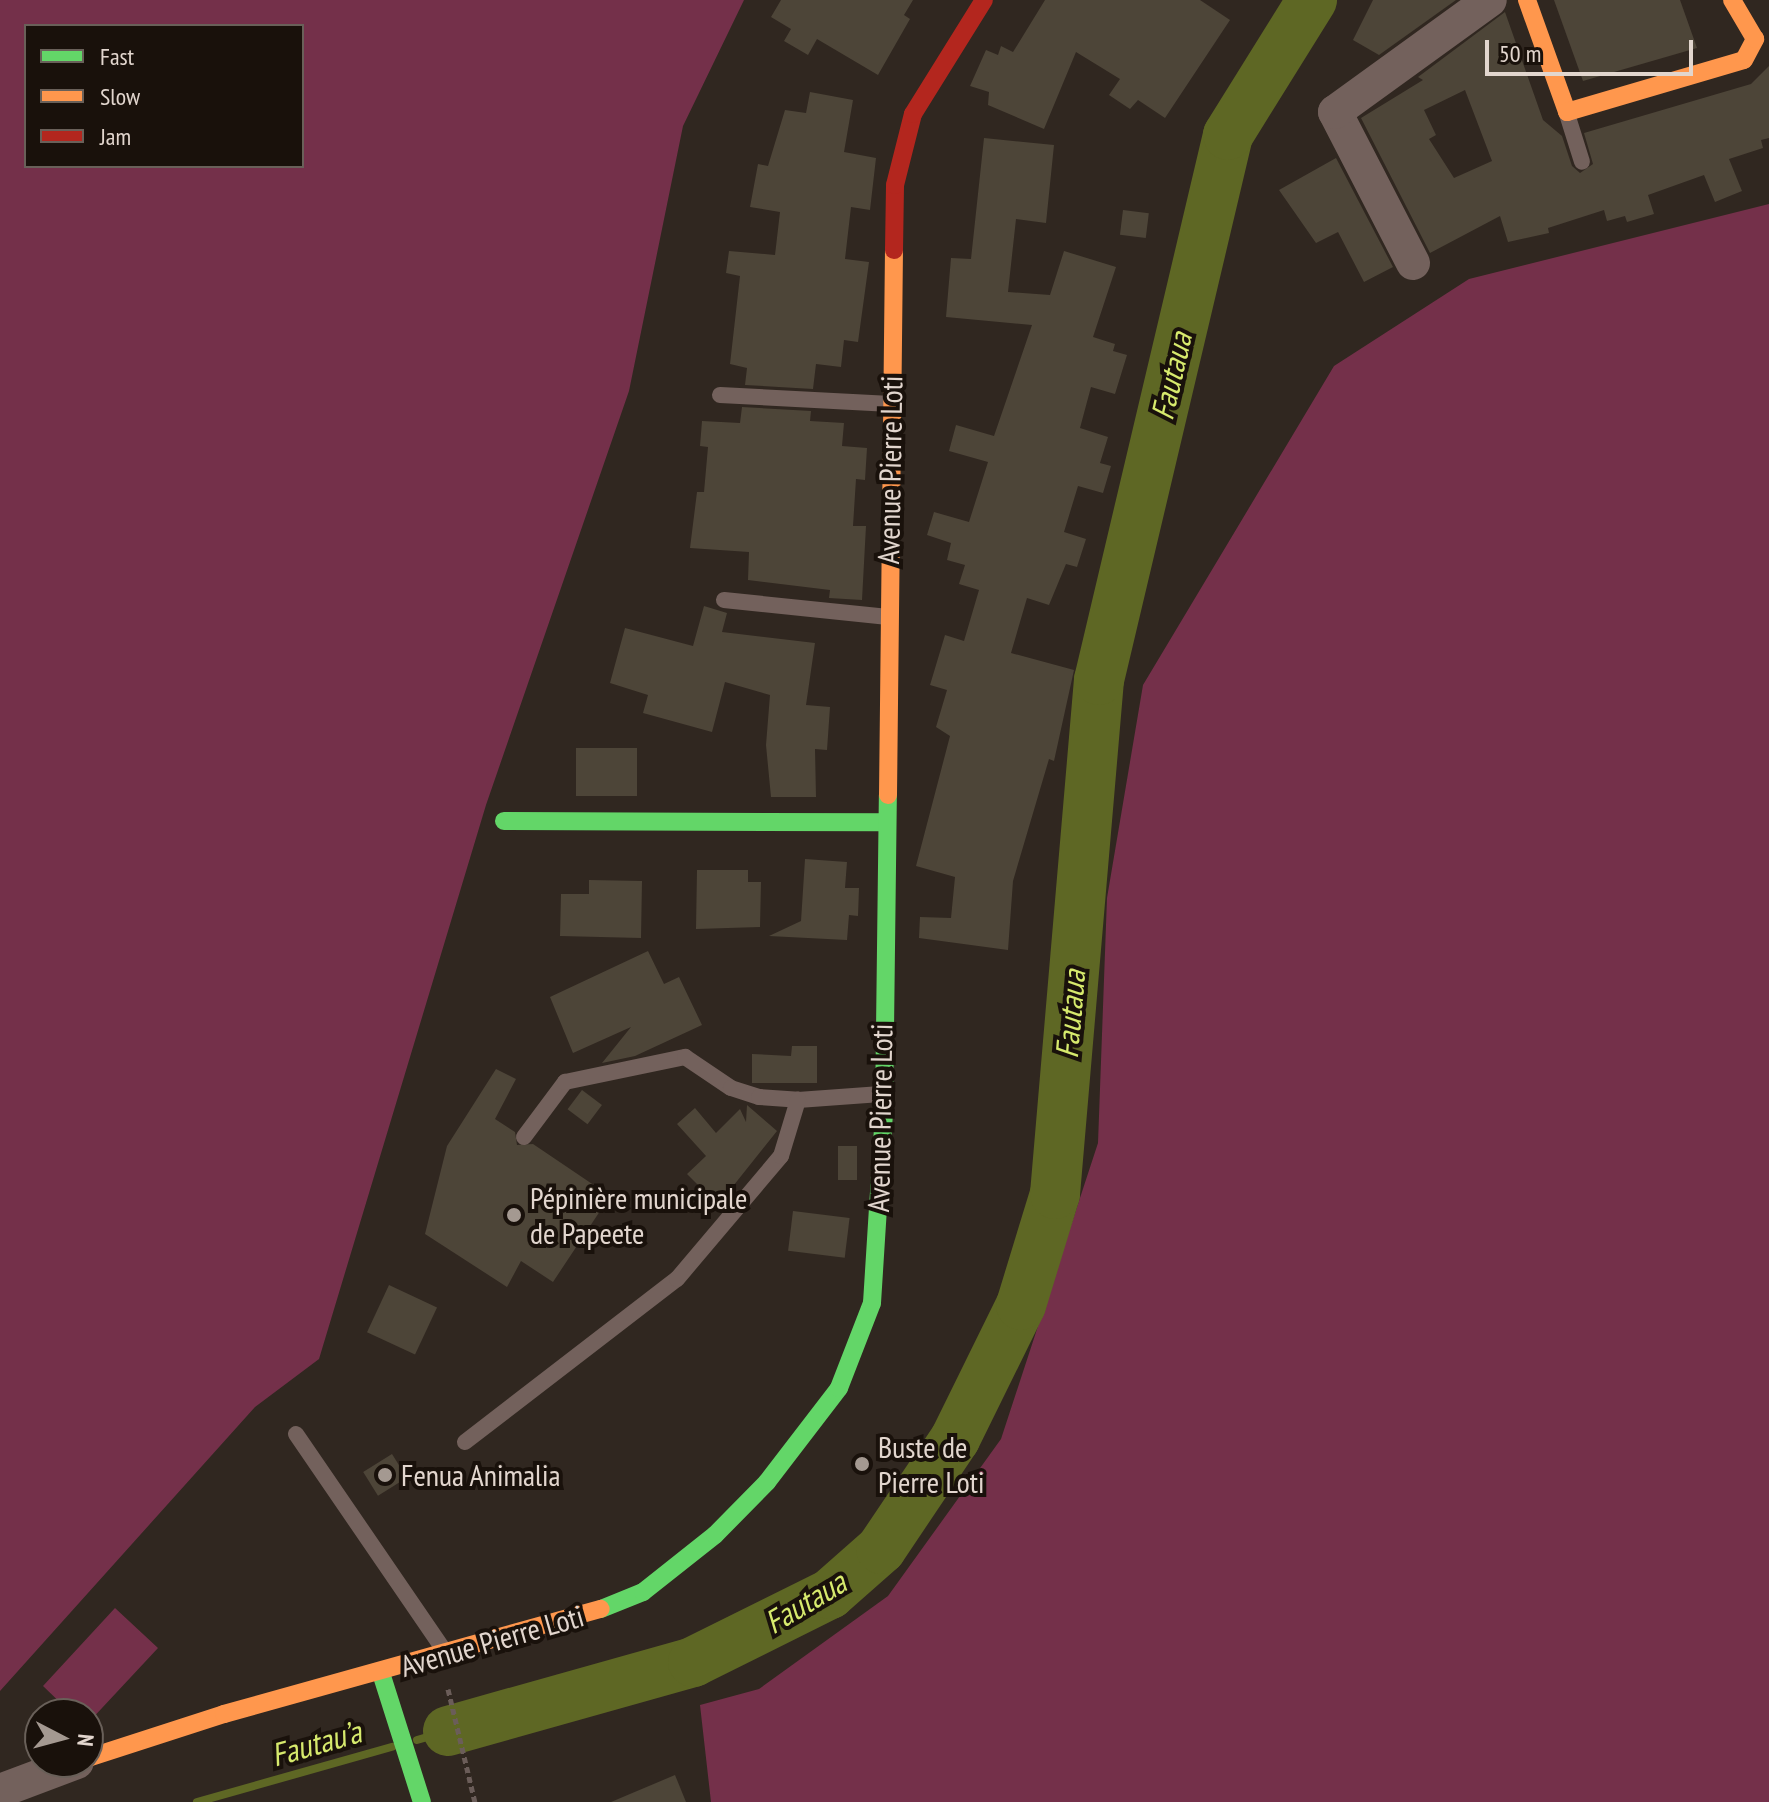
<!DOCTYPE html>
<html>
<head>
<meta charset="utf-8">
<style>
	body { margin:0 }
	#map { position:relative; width:1769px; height:1802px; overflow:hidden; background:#302720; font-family:"PT Sans Narrow",sans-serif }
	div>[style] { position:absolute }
	.green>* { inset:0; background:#74304a }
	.stream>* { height:8px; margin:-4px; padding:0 4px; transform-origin:4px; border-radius:4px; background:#5e6724 }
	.river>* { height:50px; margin:-25px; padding:0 25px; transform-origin:25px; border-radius:25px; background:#5e6724 }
	.building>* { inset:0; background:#4d4538; transform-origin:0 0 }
	.path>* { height:5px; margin-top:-2.5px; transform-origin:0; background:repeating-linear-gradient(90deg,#6b5d59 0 6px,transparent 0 10px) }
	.lane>* { height:16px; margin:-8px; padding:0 8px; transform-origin:8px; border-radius:8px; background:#73615c }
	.street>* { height:34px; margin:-17px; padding:0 17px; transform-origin:17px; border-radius:17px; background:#73615c }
	.fast>* { height:18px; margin:-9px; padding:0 9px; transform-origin:9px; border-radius:9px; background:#63d668 }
	.slow>* { height:18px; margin:-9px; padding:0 9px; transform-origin:9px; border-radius:9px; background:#ff974d }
	.jam>* { height:18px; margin:-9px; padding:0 9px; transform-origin:9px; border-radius:9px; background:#b3261e }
	.dots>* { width:22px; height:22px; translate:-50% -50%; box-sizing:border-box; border:4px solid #19110b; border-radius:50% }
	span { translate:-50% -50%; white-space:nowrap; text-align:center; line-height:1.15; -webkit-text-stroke:8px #19110b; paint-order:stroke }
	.street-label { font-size:30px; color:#e2d6ce }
	.poi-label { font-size:30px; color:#e2d6ce }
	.left { translate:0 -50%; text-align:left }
	.water-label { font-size:32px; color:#d7ea6d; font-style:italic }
	.legend { position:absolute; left:24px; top:24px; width:280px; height:144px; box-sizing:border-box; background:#19110b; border:2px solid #696059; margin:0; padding:10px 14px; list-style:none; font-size:24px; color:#e2d6ce }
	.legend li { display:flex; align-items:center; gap:16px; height:40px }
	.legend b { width:40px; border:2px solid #696059 }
	.north { position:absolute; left:24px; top:1698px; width:80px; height:80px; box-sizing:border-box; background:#19110b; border:2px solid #696059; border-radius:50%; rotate:96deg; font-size:22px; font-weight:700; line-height:32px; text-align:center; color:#e2d6ce }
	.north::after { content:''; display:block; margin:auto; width:28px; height:36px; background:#a49991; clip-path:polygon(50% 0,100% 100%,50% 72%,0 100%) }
	.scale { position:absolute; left:1485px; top:40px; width:208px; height:36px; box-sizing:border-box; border:4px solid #e2d6ce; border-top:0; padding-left:10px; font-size:24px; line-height:28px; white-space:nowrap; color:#e2d6ce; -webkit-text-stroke:6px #19110b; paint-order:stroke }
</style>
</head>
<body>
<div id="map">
	<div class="green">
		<i style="clip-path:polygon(evenodd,0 0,744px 0,683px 126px,629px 391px,486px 805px,319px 1359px,255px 1407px,0 1691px,0 0,302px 26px,302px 166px,26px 166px,26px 26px,302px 26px)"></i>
		<i style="clip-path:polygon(1769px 204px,1769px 1802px,711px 1802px,700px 1705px,759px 1689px,888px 1596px,1001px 1439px,1098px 1143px,1107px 898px,1143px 685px,1334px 366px,1469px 279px)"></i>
		<i style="clip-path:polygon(115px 1608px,158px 1648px,88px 1723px,88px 1714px,72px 1714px,43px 1686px)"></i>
	</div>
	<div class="stream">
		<i style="left:417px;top:1740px;width:32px;rotate:-16deg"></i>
		<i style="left:197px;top:1802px;width:203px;rotate:-15.8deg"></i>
	</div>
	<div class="river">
		<i style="left:448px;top:1731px;width:255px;rotate:-15.7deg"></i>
		<i style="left:693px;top:1662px;width:153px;rotate:-26.4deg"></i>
		<i style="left:830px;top:1594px;width:68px;rotate:-41.4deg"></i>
		<i style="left:881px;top:1549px;width:133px;rotate:-56.1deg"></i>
		<i style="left:955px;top:1439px;width:149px;rotate:-63.8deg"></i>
		<i style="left:1021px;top:1305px;width:116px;rotate:-73deg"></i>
		<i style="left:1055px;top:1194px;width:516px;rotate:-85.11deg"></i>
		<i style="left:1099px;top:680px;width:560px;rotate:-76.68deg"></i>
		<i style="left:1228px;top:135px;width:159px;rotate:-58.1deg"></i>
	</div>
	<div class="building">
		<i style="clip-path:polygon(781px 0,913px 0,904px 15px,910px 19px,878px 75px,817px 39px,808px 55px,784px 41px,791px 29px,771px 17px)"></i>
		<i style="clip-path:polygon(1045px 0,1200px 0,1230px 20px,1165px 118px,1138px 100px,1130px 109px,1109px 95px,1120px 79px,1076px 52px,1044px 129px,988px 105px,989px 92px,970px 86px,986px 50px,998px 55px,1001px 46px,1013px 52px)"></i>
		<i style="clip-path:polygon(1373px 0,1456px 0,1379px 55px,1353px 40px)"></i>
		<i style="clip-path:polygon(1554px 0,1680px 0,1697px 48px,1583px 81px)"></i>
		<i style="clip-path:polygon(evenodd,1505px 12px,1543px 120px,1562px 136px,1572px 166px,1580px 173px,1593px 164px,1584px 133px,1751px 84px,1769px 66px,1769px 138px,1761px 140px,1763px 148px,1729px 159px,1742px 191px,1715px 202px,1704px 175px,1648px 195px,1654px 214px,1627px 222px,1625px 216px,1607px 221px,1604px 210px,1548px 228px,1549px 233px,1508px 242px,1500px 216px,1430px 253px,1361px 118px,1423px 80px,1418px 77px,1505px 12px,1465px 90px,1492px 161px,1454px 178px,1429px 139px,1436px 135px,1424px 110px,1465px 90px)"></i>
		<i style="clip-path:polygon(810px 92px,853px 100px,844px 152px,876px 158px,870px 210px,851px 207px,845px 259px,869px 262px,858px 342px,844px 340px,841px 367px,816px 364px,813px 389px,745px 385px,747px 368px,730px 364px,740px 276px,726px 273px,729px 251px,775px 255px,780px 212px,750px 207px,758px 164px,768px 166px,785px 110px,806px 113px)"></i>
		<i style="clip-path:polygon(984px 138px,1054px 145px,1046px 223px,1016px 219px,1008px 292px,1050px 295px,1064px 251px,1116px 267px,1093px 337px,1115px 344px,1113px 351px,1127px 355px,1115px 394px,1091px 387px,1080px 428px,1108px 437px,1100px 463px,1111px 466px,1103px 493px,1078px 486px,1064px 532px,1086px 539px,1077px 567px,1066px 564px,1049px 605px,1027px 598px,1011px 653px,1074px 670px,1054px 761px,1049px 759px,1013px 881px,1008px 950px,919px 938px,920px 917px,951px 918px,955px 877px,916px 866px,950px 736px,936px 727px,947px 690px,930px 685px,945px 635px,964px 641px,979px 590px,959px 584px,965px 565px,947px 560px,951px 543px,927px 535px,934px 512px,969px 522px,988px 462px,949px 451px,956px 425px,994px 436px,1032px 325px,946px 317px,951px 258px,971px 259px)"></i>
		<i style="clip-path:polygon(1336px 158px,1393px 267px,1364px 282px,1338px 232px,1316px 243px,1279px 190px)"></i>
		<i style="left:1123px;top:210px;width:26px;height:25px;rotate:7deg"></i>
		<i style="clip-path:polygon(742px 407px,811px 411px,810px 421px,844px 423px,842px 446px,867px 448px,865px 480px,856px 479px,853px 526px,866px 526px,862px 600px,829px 598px,830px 590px,748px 580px,749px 552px,690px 548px,697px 492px,704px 492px,708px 447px,700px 446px,702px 421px,740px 423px)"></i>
		<i style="clip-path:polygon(704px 606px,727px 613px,722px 632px,815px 643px,806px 705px,830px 707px,827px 750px,815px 749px,816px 797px,771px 797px,766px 745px,770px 695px,725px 682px,712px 732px,643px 713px,648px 695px,610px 683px,625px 628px,693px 646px)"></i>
		<i style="left:576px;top:748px;width:61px;height:48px"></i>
		<i style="clip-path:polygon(805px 859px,847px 862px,845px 888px,859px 888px,858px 916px,849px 915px,847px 940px,769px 936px,801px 921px)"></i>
		<i style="clip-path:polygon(697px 870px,748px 870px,748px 882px,761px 882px,760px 927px,696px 929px)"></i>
		<i style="clip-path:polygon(589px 880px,642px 881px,641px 938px,560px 936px,561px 894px,589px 894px)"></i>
		<i style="clip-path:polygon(648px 951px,664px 984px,679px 977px,702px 1025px,635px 1056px,602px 1063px,631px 1027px,573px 1053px,550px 997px)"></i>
		<i style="clip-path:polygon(792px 1046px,817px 1046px,817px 1083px,752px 1083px,752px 1054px,791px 1056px)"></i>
		<i style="clip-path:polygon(496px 1069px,516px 1079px,495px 1119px,515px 1132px,517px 1145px,533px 1144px,610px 1196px,553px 1282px,521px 1261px,507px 1287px,425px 1234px,447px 1146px)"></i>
		<i style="left:582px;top:1090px;width:25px;height:24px;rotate:37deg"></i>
		<i style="clip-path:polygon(747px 1105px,777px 1131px,718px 1205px,687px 1174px,706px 1156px,677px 1124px,695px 1108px,716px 1133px,740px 1109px,746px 1122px)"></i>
		<i style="left:838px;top:1146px;width:19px;height:34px"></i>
		<i style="left:793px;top:1211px;width:57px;height:40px;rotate:7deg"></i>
		<i style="left:389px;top:1285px;width:53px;height:52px;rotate:25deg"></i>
		<i style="left:392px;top:1454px;width:28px;height:34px;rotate:58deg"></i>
		<i style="clip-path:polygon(675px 1775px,686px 1802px,611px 1802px)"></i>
	</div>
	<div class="path">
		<i style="left:448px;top:1689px;width:116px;rotate:76.6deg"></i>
	</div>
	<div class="lane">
		<i style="left:1567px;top:114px;width:50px;rotate:72.6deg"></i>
		<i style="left:720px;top:395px;width:171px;rotate:3deg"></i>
		<i style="left:724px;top:600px;width:165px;rotate:5.9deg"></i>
		<i style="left:524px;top:1137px;width:69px;rotate:-53.3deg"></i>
		<i style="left:565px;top:1082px;width:123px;rotate:-11.8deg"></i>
		<i style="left:685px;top:1057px;width:55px;rotate:34deg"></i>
		<i style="left:731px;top:1088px;width:29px;rotate:18deg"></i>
		<i style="left:759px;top:1097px;width:39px;rotate:4deg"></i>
		<i style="left:798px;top:1100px;width:83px;rotate:-4.1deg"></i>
		<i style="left:296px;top:1434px;width:262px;rotate:55.6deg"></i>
		<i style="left:465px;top:1442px;width:267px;rotate:-37.6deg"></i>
		<i style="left:677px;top:1279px;width:161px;rotate:-49.8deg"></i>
		<i style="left:781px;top:1156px;width:59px;rotate:-73.1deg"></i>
	</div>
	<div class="street">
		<i style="left:1413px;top:263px;width:170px;rotate:-117.3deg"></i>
		<i style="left:1335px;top:112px;width:191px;rotate:-35.9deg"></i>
		<i style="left:0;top:1791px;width:82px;rotate:-20.6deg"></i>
	</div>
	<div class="fast">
		<i style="left:504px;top:821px;width:381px;rotate:0.2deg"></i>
		<i style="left:601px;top:1609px;width:45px;rotate:-22deg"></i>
		<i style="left:643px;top:1592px;width:92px;rotate:-38.4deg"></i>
		<i style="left:715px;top:1535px;width:74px;rotate:-45.5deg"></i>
		<i style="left:767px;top:1482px;width:118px;rotate:-52.5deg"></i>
		<i style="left:839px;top:1388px;width:91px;rotate:-68.8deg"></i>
		<i style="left:872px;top:1303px;width:191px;rotate:-86.4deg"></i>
		<i style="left:884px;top:1112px;width:317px;rotate:-89.3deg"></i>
		<i style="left:381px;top:1673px;width:135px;rotate:72.4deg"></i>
	</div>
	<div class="slow">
		<i style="left:1527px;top:0;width:119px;rotate:70.3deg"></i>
		<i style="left:1567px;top:112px;width:184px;rotate:-16.4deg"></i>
		<i style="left:1744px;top:60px;width:24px;rotate:-62deg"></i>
		<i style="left:1755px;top:39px;width:45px;rotate:-120.5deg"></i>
		<i style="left:888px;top:795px;width:545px;rotate:-89.37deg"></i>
		<i style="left:88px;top:1758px;width:143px;rotate:-17.9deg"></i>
		<i style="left:224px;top:1714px;width:391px;rotate:-15.6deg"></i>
	</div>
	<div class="jam">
		<i style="left:894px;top:250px;width:65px;rotate:-89.1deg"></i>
		<i style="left:895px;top:185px;width:73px;rotate:-75.8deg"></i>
		<i style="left:913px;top:114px;width:134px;rotate:-58.1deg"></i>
	</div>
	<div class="dots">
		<i style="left:514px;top:1215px;background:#a49991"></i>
		<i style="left:862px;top:1464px;background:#a49991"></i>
		<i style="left:385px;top:1475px;background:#a49991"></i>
	</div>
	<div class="street-label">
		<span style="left:890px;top:470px;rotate:-89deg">Avenue Pierre Loti</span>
		<span style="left:880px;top:1118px;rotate:-89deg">Avenue Pierre Loti</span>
		<span style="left:492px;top:1641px;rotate:-16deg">Avenue Pierre Loti</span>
	</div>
	<div class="poi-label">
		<span class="left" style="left:530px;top:1215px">Pépinière municipale<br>de Papeete</span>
		<span class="left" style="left:878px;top:1464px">Buste de<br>Pierre Loti</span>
		<span class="left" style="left:401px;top:1475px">Fenua Animalia</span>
	</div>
	<div class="water-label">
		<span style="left:1171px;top:376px;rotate:-77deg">Fautaua</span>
		<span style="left:1070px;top:1014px;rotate:-85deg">Fautaua</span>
		<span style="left:805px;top:1602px;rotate:-31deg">Fautaua</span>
		<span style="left:316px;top:1743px;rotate:-16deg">Fautau’a</span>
	</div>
	<ul class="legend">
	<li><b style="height:10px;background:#63d668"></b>Fast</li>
	<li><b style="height:10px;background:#ff974d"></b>Slow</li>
	<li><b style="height:10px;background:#b3261e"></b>Jam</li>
	</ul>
	<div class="north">N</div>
	<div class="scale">50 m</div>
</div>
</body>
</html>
